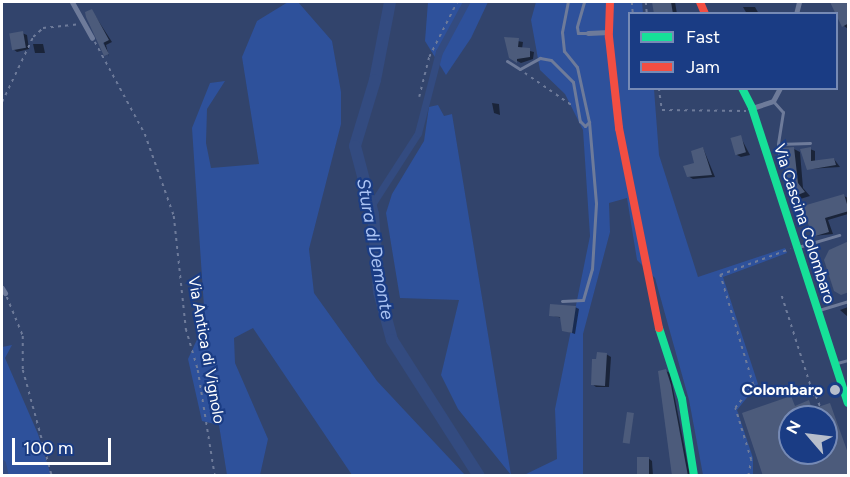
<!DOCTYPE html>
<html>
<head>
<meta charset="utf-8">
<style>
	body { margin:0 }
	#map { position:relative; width:850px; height:477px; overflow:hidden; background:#32446c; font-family:Figtree,sans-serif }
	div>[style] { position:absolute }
	.green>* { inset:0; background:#2e519b }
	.shadow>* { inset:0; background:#0007 }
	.canal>* { height:7px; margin:-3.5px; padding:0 3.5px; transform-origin:3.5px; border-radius:3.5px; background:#334b80 }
	.river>* { height:12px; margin:-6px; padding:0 6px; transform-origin:6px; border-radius:6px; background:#334b80 }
	.building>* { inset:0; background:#4c5b7b; transform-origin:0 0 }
	.path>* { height:1.5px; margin-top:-0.75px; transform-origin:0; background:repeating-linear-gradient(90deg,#6e7b9a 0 3px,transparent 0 7.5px) }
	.path>.ring { margin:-0.75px; padding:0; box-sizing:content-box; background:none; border:1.5px solid #6e7b9a; border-radius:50% }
	.lane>* { height:3px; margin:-1.5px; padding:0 1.5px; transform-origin:1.5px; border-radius:1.5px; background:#6e7b9a }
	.street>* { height:5px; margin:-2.5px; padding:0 2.5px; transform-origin:2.5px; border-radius:2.5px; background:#6e7b9a }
	.fast>* { height:8px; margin:-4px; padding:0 4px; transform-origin:4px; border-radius:4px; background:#16e098 }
	.jam>* { height:8px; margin:-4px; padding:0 4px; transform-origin:4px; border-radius:4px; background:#f24e42 }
	.dots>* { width:16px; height:16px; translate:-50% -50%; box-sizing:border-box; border:3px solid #1a3c84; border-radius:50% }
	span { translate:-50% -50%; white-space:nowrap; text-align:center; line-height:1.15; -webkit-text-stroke:4.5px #1a3c84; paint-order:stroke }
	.street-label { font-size:16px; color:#fff }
	.poi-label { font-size:16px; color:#fff; font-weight:700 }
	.right { translate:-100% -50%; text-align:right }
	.water-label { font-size:18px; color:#abc3f3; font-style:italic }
	.frame { position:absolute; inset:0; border:3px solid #fff; pointer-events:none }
	.legend { position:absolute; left:628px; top:12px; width:210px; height:78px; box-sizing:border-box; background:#1a3c84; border:2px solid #768ab5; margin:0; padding:8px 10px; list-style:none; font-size:18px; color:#fff }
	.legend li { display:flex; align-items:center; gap:12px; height:30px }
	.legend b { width:30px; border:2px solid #768ab5 }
	.north { position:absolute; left:778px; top:405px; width:60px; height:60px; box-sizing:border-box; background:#1a3c84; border:2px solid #768ab5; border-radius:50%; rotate:298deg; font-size:16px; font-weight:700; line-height:24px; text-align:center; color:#fff }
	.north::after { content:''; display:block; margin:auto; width:21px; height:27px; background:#b7becc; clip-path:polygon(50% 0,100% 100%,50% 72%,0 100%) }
	.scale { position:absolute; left:12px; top:438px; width:99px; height:27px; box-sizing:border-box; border:3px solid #fff; border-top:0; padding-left:8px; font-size:18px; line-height:21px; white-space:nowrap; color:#fff; -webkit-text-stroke:4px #1a3c84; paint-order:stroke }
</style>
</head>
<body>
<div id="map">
	<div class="green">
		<i style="clip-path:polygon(288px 2px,298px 2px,332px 41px,341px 92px,341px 124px,309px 249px,314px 293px,377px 381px,465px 475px,352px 475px,253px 328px,234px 338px,235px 363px,268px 439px,260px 475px,227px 475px,219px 425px,202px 421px,188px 359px,205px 322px,192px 128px,210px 83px,225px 81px,207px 109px,206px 143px,211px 168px,259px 164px,242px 57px,257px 21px)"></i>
		<i style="clip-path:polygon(428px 2px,488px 2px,471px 38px,446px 75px,425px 41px)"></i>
		<i style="clip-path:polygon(536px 2px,642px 2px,643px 13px,630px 14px,630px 88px,654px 89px,659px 155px,698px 277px,785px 248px,787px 253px,723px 277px,758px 384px,737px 410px,753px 458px,753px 475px,703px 475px,689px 400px,655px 278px,637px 260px,627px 198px,609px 203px,610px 232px,583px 334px,583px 475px,522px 476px,557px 459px,555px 409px,590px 236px,583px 130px,565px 94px,540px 70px,531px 20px)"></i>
		<i style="clip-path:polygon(438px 105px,444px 116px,452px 114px,511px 475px,458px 409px,441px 375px,459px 300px,400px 298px,386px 213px,392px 194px,424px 141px,429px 107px)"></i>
		<i style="clip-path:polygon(12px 345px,5px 358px,38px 434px,51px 475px,2px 475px,2px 347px)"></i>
	</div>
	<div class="shadow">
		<i style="clip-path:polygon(653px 2px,675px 2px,677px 14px,655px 14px)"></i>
		<i style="clip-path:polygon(831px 2px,848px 2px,848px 29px,844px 26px)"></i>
		<i style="clip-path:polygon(743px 7px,755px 7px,759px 14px,747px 14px)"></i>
		<i style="clip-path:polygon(92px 11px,112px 42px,106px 45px,109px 57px)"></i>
		<i style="clip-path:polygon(22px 33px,27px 35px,29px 49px,17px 52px,13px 49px)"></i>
		<i style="clip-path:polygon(506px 39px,523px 42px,522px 49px,534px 52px,533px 59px,521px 63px,510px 57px)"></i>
		<i style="clip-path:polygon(33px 44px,43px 44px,45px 53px,35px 53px)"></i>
		<i style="clip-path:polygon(492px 103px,499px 104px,500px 115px,494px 113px)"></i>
		<i style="clip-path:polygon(740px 136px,750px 155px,741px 157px,737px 155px)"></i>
		<i style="clip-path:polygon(703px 148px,715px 177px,693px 179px,688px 176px)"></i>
		<i style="clip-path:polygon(794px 149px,800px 152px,803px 188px,810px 196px,797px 200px,791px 197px)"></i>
		<i style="clip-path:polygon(810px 149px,815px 151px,815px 162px,834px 159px,840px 167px,808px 169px)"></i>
		<i style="clip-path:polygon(844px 196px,848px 198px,848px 214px,828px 220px,833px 234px,813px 236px,804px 207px)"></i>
		<i style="clip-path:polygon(575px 307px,579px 309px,575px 334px,563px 330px,562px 318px,550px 315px)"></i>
		<i style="clip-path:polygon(848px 307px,848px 317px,840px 310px)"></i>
		<i style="clip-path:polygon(606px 354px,611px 357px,609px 387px,596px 387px,592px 384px)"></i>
		<i style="clip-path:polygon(666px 371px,670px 373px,690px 476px,674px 476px)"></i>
		<i style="clip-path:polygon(648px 458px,652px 461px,653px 476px,639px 476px)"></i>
	</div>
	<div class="canal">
		<i style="left:371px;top:206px;width:87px;rotate:-57.2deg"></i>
		<i style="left:418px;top:133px;width:84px;rotate:-75.5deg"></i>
		<i style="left:439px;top:52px;width:57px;rotate:-61.6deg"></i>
		<i style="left:2px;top:463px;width:13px;rotate:77deg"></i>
	</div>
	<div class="river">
		<i style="left:390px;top:2px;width:79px;rotate:100.9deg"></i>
		<i style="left:375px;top:80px;width:69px;rotate:106.9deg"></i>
		<i style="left:355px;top:146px;width:70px;rotate:75.2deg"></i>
		<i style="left:373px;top:214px;width:78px;rotate:85.6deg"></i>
		<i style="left:379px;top:292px;width:50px;rotate:74.8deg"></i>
		<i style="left:392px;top:340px;width:161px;rotate:57.4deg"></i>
	</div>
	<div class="building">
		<i style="clip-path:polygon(652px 2px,671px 2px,673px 14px,654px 14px)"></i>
		<i style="clip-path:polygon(830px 2px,849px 2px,849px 23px,842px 27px)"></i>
		<i style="clip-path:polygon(92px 9px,109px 40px,103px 43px,109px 54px,104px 56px,86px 17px,85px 12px)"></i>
		<i style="left:23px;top:31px;width:17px;height:14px;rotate:80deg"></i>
		<i style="clip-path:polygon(504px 37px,519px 38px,518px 47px,530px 48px,530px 57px,517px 59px,517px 63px,509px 58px)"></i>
		<i style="left:741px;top:135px;width:18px;height:11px;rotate:74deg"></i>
		<i style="clip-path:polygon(703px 147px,712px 175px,687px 177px,683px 166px,694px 163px,691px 151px)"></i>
		<i style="clip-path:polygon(794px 147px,798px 183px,805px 192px,790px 198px,782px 148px)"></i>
		<i style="clip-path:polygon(811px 147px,811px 161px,834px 158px,836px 165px,807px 170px,800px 149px)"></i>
		<i style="clip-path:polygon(844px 194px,849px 211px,825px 218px,829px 232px,812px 237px,803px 206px)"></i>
		<i style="clip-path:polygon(849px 241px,849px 292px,841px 295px,834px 291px,824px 260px,829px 250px)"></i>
		<i style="clip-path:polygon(550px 304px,576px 306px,572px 333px,562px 331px,560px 317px,549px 316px)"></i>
		<i style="clip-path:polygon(597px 352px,607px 353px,605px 386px,591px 385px,592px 359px,596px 359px)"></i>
		<i style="clip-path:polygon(666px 369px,671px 385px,688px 476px,672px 476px,658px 371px)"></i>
		<i style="clip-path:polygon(evenodd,791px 396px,795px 406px,809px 400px,812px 409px,830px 403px,849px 456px,849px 476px,763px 476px,742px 413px,791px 396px,790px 417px,826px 417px,826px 453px,790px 453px,790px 417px)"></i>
		<i style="left:627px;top:412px;width:7px;height:31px;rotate:8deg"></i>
		<i style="left:637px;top:457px;width:12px;height:19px"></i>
	</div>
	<div class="path">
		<i style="left:632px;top:2px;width:12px;rotate:85deg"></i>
		<i style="left:646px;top:2px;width:12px;rotate:85deg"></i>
		<i style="left:95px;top:42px;width:105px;rotate:61.5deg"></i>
		<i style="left:145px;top:134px;width:87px;rotate:70.5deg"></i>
		<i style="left:174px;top:216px;width:114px;rotate:83.9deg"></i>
		<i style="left:186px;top:329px;width:43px;rotate:73.7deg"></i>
		<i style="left:198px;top:370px;width:107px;rotate:80.9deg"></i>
		<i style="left:525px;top:73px;width:58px;rotate:34.5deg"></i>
		<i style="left:659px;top:88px;width:22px;rotate:82deg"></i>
		<i style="left:662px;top:110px;width:84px;rotate:0.7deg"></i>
		<i style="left:419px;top:97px;width:41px;rotate:-76deg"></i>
		<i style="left:429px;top:57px;width:62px;rotate:-63deg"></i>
		<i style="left:2px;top:102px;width:72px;rotate:-64.5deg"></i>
		<i style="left:33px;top:37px;width:13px;rotate:-42deg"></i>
		<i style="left:43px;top:28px;width:36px;rotate:-6deg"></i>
		<i style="left:782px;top:296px;width:96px;rotate:72.3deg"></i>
		<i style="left:7px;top:297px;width:42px;rotate:67.7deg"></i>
		<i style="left:23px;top:336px;width:34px;rotate:90deg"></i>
		<i style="left:23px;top:370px;width:110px;rotate:74.7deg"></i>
		<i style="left:753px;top:385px;width:115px;rotate:-106.7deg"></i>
		<i style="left:720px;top:275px;width:75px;rotate:-20.4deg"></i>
		<i class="ring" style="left:808.5px;top:385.5px;width:9.5px;height:9.5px"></i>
		<i style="left:816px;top:396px;width:11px;rotate:68deg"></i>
		<i style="left:748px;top:476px;width:16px;rotate:-79deg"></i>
		<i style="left:751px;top:460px;width:54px;rotate:-107.1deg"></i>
		<i style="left:735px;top:408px;width:29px;rotate:-52deg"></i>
		<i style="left:753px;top:385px;width:9px;rotate:27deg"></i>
	</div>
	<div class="lane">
		<i style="left:584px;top:2px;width:26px;rotate:106deg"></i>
		<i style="left:577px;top:27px;width:6px;rotate:81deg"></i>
		<i style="left:578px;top:33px;width:10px"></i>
		<i style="left:507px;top:61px;width:15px;rotate:32deg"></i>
		<i style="left:520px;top:69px;width:23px;rotate:-29deg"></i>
		<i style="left:540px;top:58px;width:11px;rotate:10deg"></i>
		<i style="left:551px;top:60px;width:31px;rotate:45deg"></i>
		<i style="left:573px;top:82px;width:40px;rotate:80deg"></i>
		<i style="left:580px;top:121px;width:7px;rotate:45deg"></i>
		<i style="left:585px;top:126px;width:6px;rotate:-45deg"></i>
		<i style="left:589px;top:122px;width:56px;rotate:-102.3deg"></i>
		<i style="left:577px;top:67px;width:21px;rotate:-129deg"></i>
		<i style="left:564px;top:51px;width:19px;rotate:-96deg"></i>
		<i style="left:562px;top:32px;width:31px;rotate:-79deg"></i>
		<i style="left:773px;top:101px;width:15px;rotate:48deg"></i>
		<i style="left:783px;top:112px;width:32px;rotate:99deg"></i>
		<i style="left:778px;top:144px;width:32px;rotate:-2deg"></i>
		<i style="left:778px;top:144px;width:19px;rotate:84deg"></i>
		<i style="left:798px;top:247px;width:43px;rotate:-16.3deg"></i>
		<i style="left:562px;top:301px;width:21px;rotate:-3deg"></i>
		<i style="left:583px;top:300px;width:32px;rotate:-74deg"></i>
		<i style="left:592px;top:269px;width:66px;rotate:-86.5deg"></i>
		<i style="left:596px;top:203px;width:81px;rotate:-94.9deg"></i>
		<i style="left:819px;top:310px;width:30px;rotate:-17deg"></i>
		<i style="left:837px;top:363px;width:11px;rotate:-15deg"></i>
	</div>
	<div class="street">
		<i style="left:72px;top:2px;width:41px;rotate:60.9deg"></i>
		<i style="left:796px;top:14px;width:12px;rotate:-76deg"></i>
		<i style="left:588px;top:33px;width:21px;rotate:-3deg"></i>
		<i style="left:752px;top:108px;width:22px;rotate:-18deg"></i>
		<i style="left:773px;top:101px;width:15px;rotate:-62deg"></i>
		<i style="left:2px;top:288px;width:6px;rotate:59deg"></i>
	</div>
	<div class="fast">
		<i style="left:742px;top:88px;width:22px;rotate:63deg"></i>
		<i style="left:752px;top:108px;width:310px;rotate:72deg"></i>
		<i style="left:659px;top:328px;width:75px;rotate:72.1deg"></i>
		<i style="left:682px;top:399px;width:78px;rotate:81.1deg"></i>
	</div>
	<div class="jam">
		<i style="left:610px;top:2px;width:35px;rotate:92deg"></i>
		<i style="left:609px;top:37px;width:92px;rotate:83.7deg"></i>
		<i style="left:619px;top:128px;width:204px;rotate:78.7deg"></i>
		<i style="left:700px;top:2px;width:13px;rotate:67deg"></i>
	</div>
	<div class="dots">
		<i style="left:835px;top:390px;background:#b7becc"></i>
	</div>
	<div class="street-label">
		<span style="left:804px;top:224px;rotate:72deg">Via Cascina Colombaro</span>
		<span style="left:206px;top:350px;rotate:80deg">Via Antica di Vignolo</span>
	</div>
	<div class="poi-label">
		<span class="right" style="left:823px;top:390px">Colombaro</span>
	</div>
	<div class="water-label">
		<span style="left:375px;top:249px;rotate:80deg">Stura di Demonte</span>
	</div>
	<div class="frame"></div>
	<ul class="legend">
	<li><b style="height:8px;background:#16e098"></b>Fast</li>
	<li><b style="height:8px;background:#f24e42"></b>Jam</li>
	</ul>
	<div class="north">N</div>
	<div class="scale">100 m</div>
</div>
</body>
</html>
